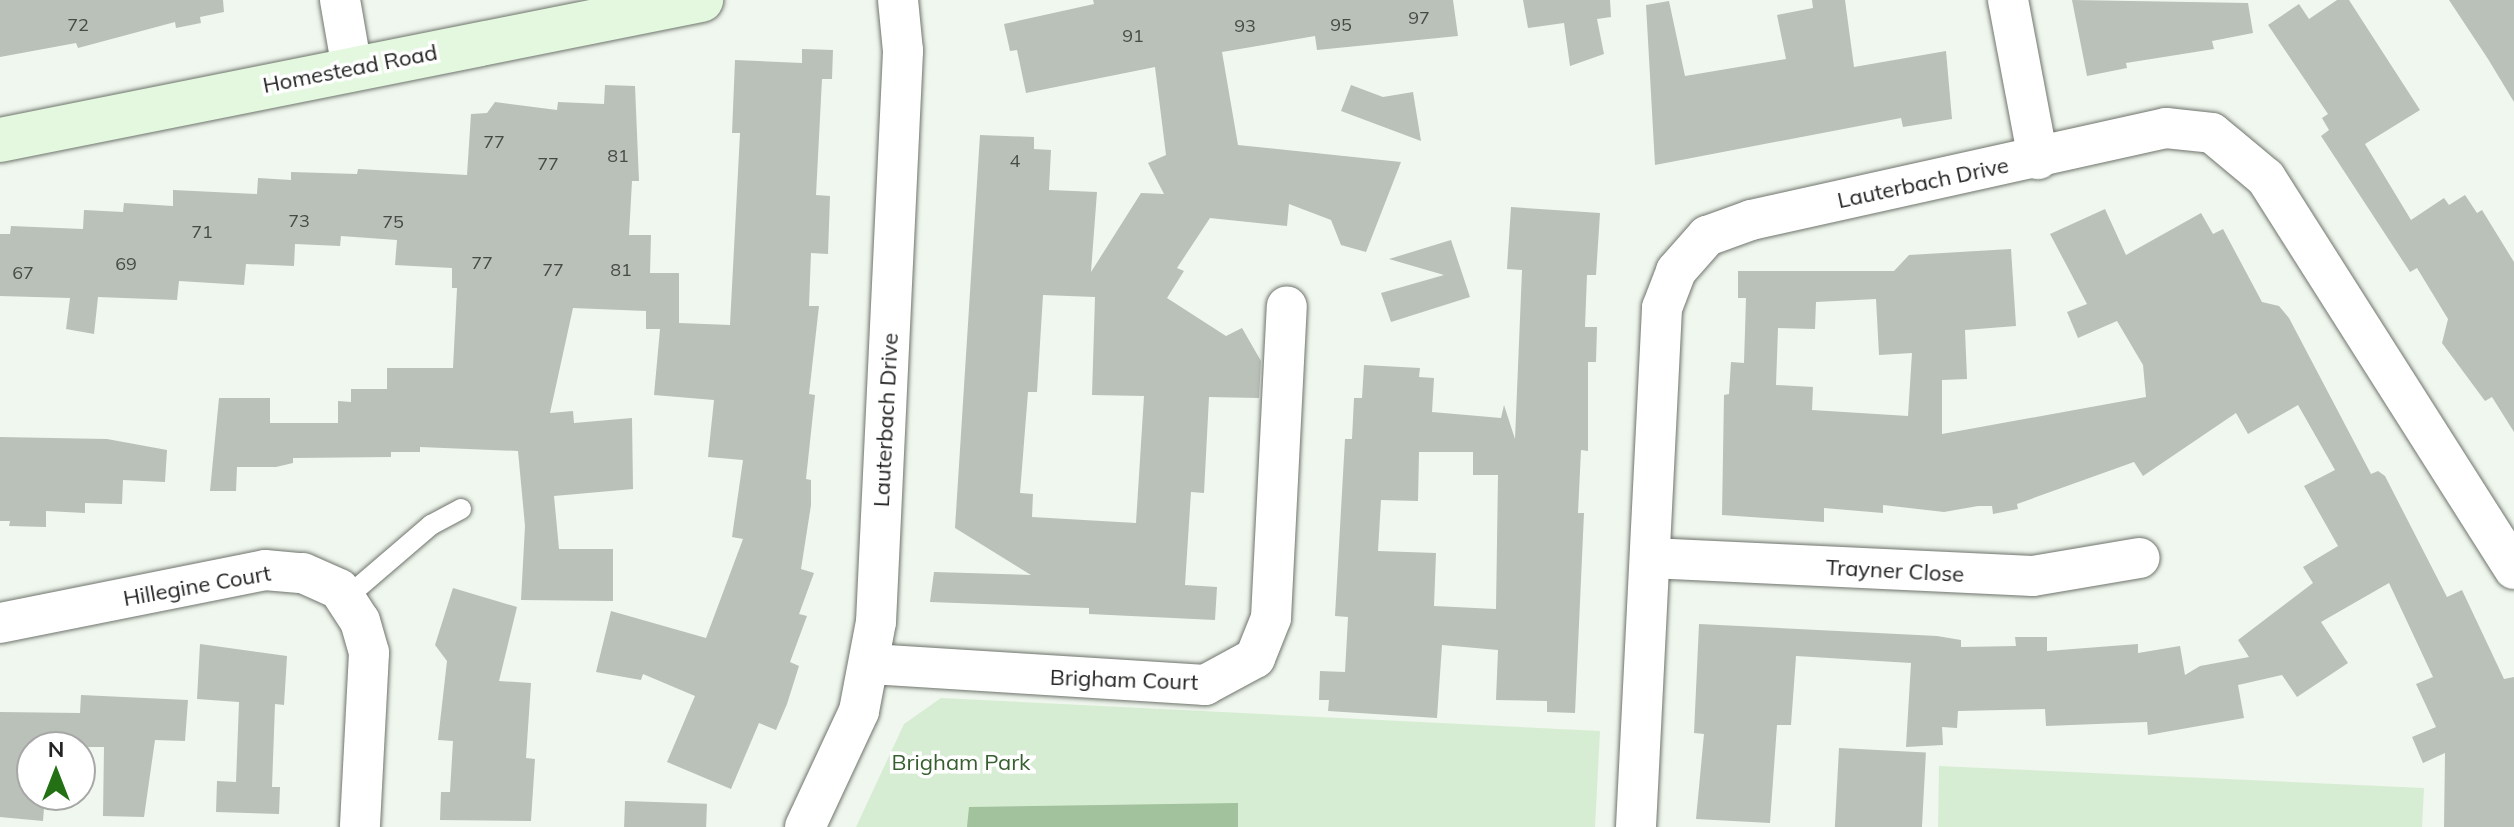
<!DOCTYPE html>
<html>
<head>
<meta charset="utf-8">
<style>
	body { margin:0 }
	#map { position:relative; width:2514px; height:827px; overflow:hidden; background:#f0f7ee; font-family:Mulish,sans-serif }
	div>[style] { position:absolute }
	.green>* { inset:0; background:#d7edd3 }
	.water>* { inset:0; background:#a2c19d }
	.building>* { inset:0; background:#b9c1b8; transform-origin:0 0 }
	.roads { filter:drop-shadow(0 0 2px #6f756d) drop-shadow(0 0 2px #6f756d) }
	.lane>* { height:20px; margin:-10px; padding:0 10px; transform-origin:10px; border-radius:10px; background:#fff }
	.street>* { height:40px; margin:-20px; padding:0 20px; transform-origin:20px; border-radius:20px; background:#fff }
	.secondary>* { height:44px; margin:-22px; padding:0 22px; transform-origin:22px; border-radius:22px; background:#e3f8df }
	span { translate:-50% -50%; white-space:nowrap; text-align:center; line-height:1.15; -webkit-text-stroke:7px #fff; paint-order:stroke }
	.number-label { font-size:18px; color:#474b46 }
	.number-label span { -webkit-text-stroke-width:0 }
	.street-label { font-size:22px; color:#212420 }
	.park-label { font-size:22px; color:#355f2e }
	.north { position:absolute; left:16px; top:731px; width:80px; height:80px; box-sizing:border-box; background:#fff; border:2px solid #a6a7a6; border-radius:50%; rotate:0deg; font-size:22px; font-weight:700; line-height:32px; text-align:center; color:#212420 }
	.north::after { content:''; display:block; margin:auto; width:28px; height:36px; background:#247015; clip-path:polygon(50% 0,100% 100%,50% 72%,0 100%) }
</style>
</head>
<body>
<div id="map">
	<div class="green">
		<i style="clip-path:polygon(941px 698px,1600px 731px,1595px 827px,856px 827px,904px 724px)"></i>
		<i style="clip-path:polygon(1939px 766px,2424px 788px,2422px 827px,1938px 827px)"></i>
	</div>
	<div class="water">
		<i style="clip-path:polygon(1238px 803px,1238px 827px,967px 827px,969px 807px)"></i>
	</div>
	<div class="building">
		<i style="clip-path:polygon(0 0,223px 0,224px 12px,200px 17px,201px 23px,176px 28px,175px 22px,78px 48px,76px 43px,0 57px)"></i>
		<i style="clip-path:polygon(evenodd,1093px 0,1453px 0,1458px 36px,1317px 50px,1315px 36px,1222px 52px,1238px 145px,1401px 162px,1366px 252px,1341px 245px,1331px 220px,1289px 204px,1287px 226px,1210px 218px,1177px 268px,1184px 271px,1167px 298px,1226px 336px,1242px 328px,1261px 361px,1259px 398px,1209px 397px,1204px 493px,1191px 492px,1185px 585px,1217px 587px,1215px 620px,1089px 614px,1089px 608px,930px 602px,934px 572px,1031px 575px,955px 528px,980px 135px,1034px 137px,1034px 149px,1051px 150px,1049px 190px,1097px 192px,1091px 272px,1141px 193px,1164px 194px,1148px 163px,1166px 155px,1155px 67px,1026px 93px,1017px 50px,1010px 51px,1004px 24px,1094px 4px,1093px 0,1043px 295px,1095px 297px,1092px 395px,1144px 396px,1136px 523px,1032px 517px,1033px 494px,1020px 493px,1028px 392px,1037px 392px,1043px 295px)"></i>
		<i style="clip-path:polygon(1523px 0,1610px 0,1611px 17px,1597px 19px,1604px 54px,1570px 66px,1564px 23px,1528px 28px)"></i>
		<i style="clip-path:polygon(1812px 0,1845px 0,1854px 67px,1946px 51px,1952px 119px,1903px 127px,1901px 118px,1655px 165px,1646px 5px,1669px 1px,1685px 76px,1786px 59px,1777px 15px,1813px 8px)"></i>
		<i style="clip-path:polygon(2072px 0,2248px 3px,2253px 33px,2212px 41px,2214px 49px,2126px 63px,2127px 68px,2087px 76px)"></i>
		<i style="clip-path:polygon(2337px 0,2349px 0,2420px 110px,2365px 144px,2411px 220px,2444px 198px,2449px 205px,2465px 195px,2477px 213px,2482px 210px,2514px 262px,2514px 432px,2492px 397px,2485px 401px,2442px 343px,2448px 319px,2417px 268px,2410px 272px,2321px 136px,2329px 130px,2322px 118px,2328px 114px,2268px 25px,2299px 4px,2309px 19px)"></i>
		<i style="clip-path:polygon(2449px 0,2514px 0,2514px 102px,2488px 59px)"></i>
		<i style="clip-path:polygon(802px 49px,833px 50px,832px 79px,822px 79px,816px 195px,830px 196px,828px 254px,811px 253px,809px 306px,819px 306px,809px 394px,815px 395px,806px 479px,811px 480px,811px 505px,801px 569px,814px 573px,799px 614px,807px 616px,790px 662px,799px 666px,787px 704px,776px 730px,759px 723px,731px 789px,667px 762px,695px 696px,643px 674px,641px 680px,596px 672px,611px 611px,706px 638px,743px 539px,732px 537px,743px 460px,708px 457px,714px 400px,654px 395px,660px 329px,646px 329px,646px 311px,573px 308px,550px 413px,573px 411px,574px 423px,632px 418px,633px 489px,554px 496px,559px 549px,613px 549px,613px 601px,521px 600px,525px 526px,518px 451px,420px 447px,420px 452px,391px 452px,391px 457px,293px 458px,293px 463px,276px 467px,237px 467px,236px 491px,210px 491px,219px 398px,270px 398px,270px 423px,338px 423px,338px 401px,351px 402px,351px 389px,387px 389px,387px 368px,453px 368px,457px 288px,452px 288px,452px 268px,395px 265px,397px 240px,341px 236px,340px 246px,295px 244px,294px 266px,246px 264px,244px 285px,179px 281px,177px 300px,98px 297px,94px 334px,66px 329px,70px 298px,0 296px,0 234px,10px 234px,11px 226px,83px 229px,84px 210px,123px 212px,124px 203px,173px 206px,173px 190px,257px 194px,258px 178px,291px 180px,291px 172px,357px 174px,358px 169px,467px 175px,471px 114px,487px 113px,495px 102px,557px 110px,558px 102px,604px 104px,605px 85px,635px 86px,639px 181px,632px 181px,629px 235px,651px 235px,650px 273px,679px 273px,679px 323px,730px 325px,740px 133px,732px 133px,735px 60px,802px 63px)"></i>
		<i style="clip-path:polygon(1351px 85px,1383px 97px,1413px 92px,1421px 141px,1341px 111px)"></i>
		<i style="clip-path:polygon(evenodd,1511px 207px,1600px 213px,1596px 275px,1587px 275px,1585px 327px,1597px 327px,1596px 362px,1588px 362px,1588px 451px,1581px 450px,1578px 513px,1584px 513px,1575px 713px,1547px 712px,1547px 701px,1496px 700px,1498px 650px,1442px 645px,1437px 718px,1328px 711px,1329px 700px,1319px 700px,1320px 671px,1345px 672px,1348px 617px,1335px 616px,1345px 439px,1352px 439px,1354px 398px,1362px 398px,1364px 365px,1420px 368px,1419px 377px,1434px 378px,1432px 412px,1501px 418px,1504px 405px,1515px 439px,1522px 270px,1507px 269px,1511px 207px,1419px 452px,1473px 452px,1473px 475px,1498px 475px,1496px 609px,1434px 606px,1436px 553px,1378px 551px,1381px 500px,1418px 501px,1419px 452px)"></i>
		<i style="clip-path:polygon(evenodd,2105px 209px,2126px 255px,2201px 213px,2213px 234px,2223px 229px,2262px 302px,2279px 306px,2289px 318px,2371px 474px,2378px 471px,2385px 476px,2447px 597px,2462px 590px,2504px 679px,2514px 677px,2514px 827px,2444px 827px,2445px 753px,2423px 763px,2412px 737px,2436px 727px,2416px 684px,2433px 677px,2389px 583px,2321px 622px,2348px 663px,2297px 697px,2282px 675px,2238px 685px,2244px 718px,2148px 735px,2147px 722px,2046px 726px,2045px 709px,1958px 711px,1957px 728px,1942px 727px,1943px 745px,1906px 747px,1911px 663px,1796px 656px,1791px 725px,1777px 725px,1770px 823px,1696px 819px,1704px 734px,1694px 733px,1699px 624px,1937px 636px,1961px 640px,1961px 647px,2016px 646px,2015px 637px,2047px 637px,2047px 651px,2138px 644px,2138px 653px,2180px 646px,2185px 675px,2200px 666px,2249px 657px,2238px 640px,2313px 583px,2303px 567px,2338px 546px,2304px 486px,2335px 470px,2298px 405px,2248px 434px,2236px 413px,2143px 476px,2134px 462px,2017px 504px,2018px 509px,1993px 514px,1992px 506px,1978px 506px,1944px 512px,1883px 505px,1883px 513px,1824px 508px,1824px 522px,1722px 515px,1724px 395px,1729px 394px,1731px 362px,1744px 363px,1746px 298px,1738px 298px,1738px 271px,1894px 271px,1909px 255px,2011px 249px,2016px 326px,1965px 330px,1967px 379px,1942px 380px,1942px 434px,2146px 397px,2143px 365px,2117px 321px,2078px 338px,2067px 312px,2087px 304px,2050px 234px,2105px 209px,1876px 299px,1879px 355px,1912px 353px,1908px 416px,1812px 410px,1813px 387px,1776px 385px,1778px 328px,1815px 329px,1816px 302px,1876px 299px)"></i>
		<i style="clip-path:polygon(1451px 240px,1470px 297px,1391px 322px,1381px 293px,1444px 275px,1389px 259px)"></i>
		<i style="clip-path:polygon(0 437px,107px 439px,167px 450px,165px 482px,123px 480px,122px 504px,85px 503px,85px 513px,46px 511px,46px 527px,9px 526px,10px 521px,0 521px)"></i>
		<i style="clip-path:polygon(453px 588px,517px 607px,499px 681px,531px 683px,526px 758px,535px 759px,531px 821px,440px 820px,441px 792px,450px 792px,453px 741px,438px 740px,447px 661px,435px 645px)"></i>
		<i style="clip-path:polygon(200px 644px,287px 656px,284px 705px,275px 704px,272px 787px,280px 787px,279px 814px,216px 812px,217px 781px,236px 782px,239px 702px,197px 699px)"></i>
		<i style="clip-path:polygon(81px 695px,188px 700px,185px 741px,155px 740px,144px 817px,103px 816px,104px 747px,32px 747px,32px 795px,45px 795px,43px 821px,0 817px,0 712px,80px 713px)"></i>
		<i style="left:1839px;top:748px;width:87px;height:79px;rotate:3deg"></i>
		<i style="left:625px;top:801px;width:82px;height:26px;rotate:2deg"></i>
	</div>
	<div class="roads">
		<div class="lane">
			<i style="left:347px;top:597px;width:111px;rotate:-40.6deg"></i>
			<i style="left:431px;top:525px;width:34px;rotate:-28deg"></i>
		</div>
		<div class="street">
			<i style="left:340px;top:0;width:70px;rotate:80.1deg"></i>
			<i style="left:2008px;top:0;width:162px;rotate:79.3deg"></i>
			<i style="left:1650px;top:558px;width:383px;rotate:2.7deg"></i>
			<i style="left:2033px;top:576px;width:108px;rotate:-9.6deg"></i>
			<i style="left:0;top:623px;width:270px;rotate:-11.3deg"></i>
			<i style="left:265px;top:570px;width:38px;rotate:5deg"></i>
			<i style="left:303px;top:573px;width:39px;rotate:24deg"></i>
			<i style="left:339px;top:589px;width:38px;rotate:57deg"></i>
			<i style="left:360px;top:621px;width:33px;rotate:74deg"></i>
			<i style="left:369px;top:653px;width:174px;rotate:93deg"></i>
			<i style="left:871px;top:664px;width:335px;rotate:3.6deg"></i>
			<i style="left:1205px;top:685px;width:57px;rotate:-28.4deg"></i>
			<i style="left:1255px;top:658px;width:43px;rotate:-68.2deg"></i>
			<i style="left:1271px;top:618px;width:312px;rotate:-87.1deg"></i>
			<i style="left:805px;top:827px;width:128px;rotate:-65deg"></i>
			<i style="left:859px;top:711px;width:91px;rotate:-79.2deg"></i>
			<i style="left:876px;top:622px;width:572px;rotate:-87.29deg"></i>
			<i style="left:903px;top:51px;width:51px;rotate:-95.6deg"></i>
			<i style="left:1636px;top:827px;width:520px;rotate:-87.13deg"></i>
			<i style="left:1662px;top:308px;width:40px;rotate:-69deg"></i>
			<i style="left:1676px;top:271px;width:47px;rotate:-48.5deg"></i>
			<i style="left:1707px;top:236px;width:47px;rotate:-20deg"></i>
			<i style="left:1751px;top:220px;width:425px;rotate:-12.5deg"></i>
			<i style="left:2166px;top:128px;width:46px;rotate:6.2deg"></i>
			<i style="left:2212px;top:133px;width:70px;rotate:39.8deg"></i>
			<i style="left:2266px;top:178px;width:463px;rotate:57.6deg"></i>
		</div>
		<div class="secondary">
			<i style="left:0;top:140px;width:715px;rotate:-11.29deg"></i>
		</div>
	</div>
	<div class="number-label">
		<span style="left:1419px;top:18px">97</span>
		<span style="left:78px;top:25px">72</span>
		<span style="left:1341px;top:25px">95</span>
		<span style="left:1245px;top:26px">93</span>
		<span style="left:1133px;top:36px">91</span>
		<span style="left:494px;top:142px">77</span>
		<span style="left:618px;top:156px">81</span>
		<span style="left:1015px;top:161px">4</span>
		<span style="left:548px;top:164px">77</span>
		<span style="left:299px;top:221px">73</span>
		<span style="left:393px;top:222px">75</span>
		<span style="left:202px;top:232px">71</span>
		<span style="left:482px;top:263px">77</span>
		<span style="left:126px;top:264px">69</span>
		<span style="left:553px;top:270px">77</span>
		<span style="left:621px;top:270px">81</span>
		<span style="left:23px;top:273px">67</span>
	</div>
	<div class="street-label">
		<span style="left:350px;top:69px;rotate:-11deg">Homestead Road</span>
		<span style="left:1923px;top:183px;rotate:-12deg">Lauterbach Drive</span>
		<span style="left:886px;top:420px;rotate:-87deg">Lauterbach Drive</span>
		<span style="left:1895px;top:571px;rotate:3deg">Trayner Close</span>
		<span style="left:197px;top:586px;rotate:-10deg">Hillegine Court</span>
		<span style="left:1124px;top:680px;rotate:2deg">Brigham Court</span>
	</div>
	<div class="park-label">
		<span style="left:961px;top:763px">Brigham Park</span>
	</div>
	<div class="north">N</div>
</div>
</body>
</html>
